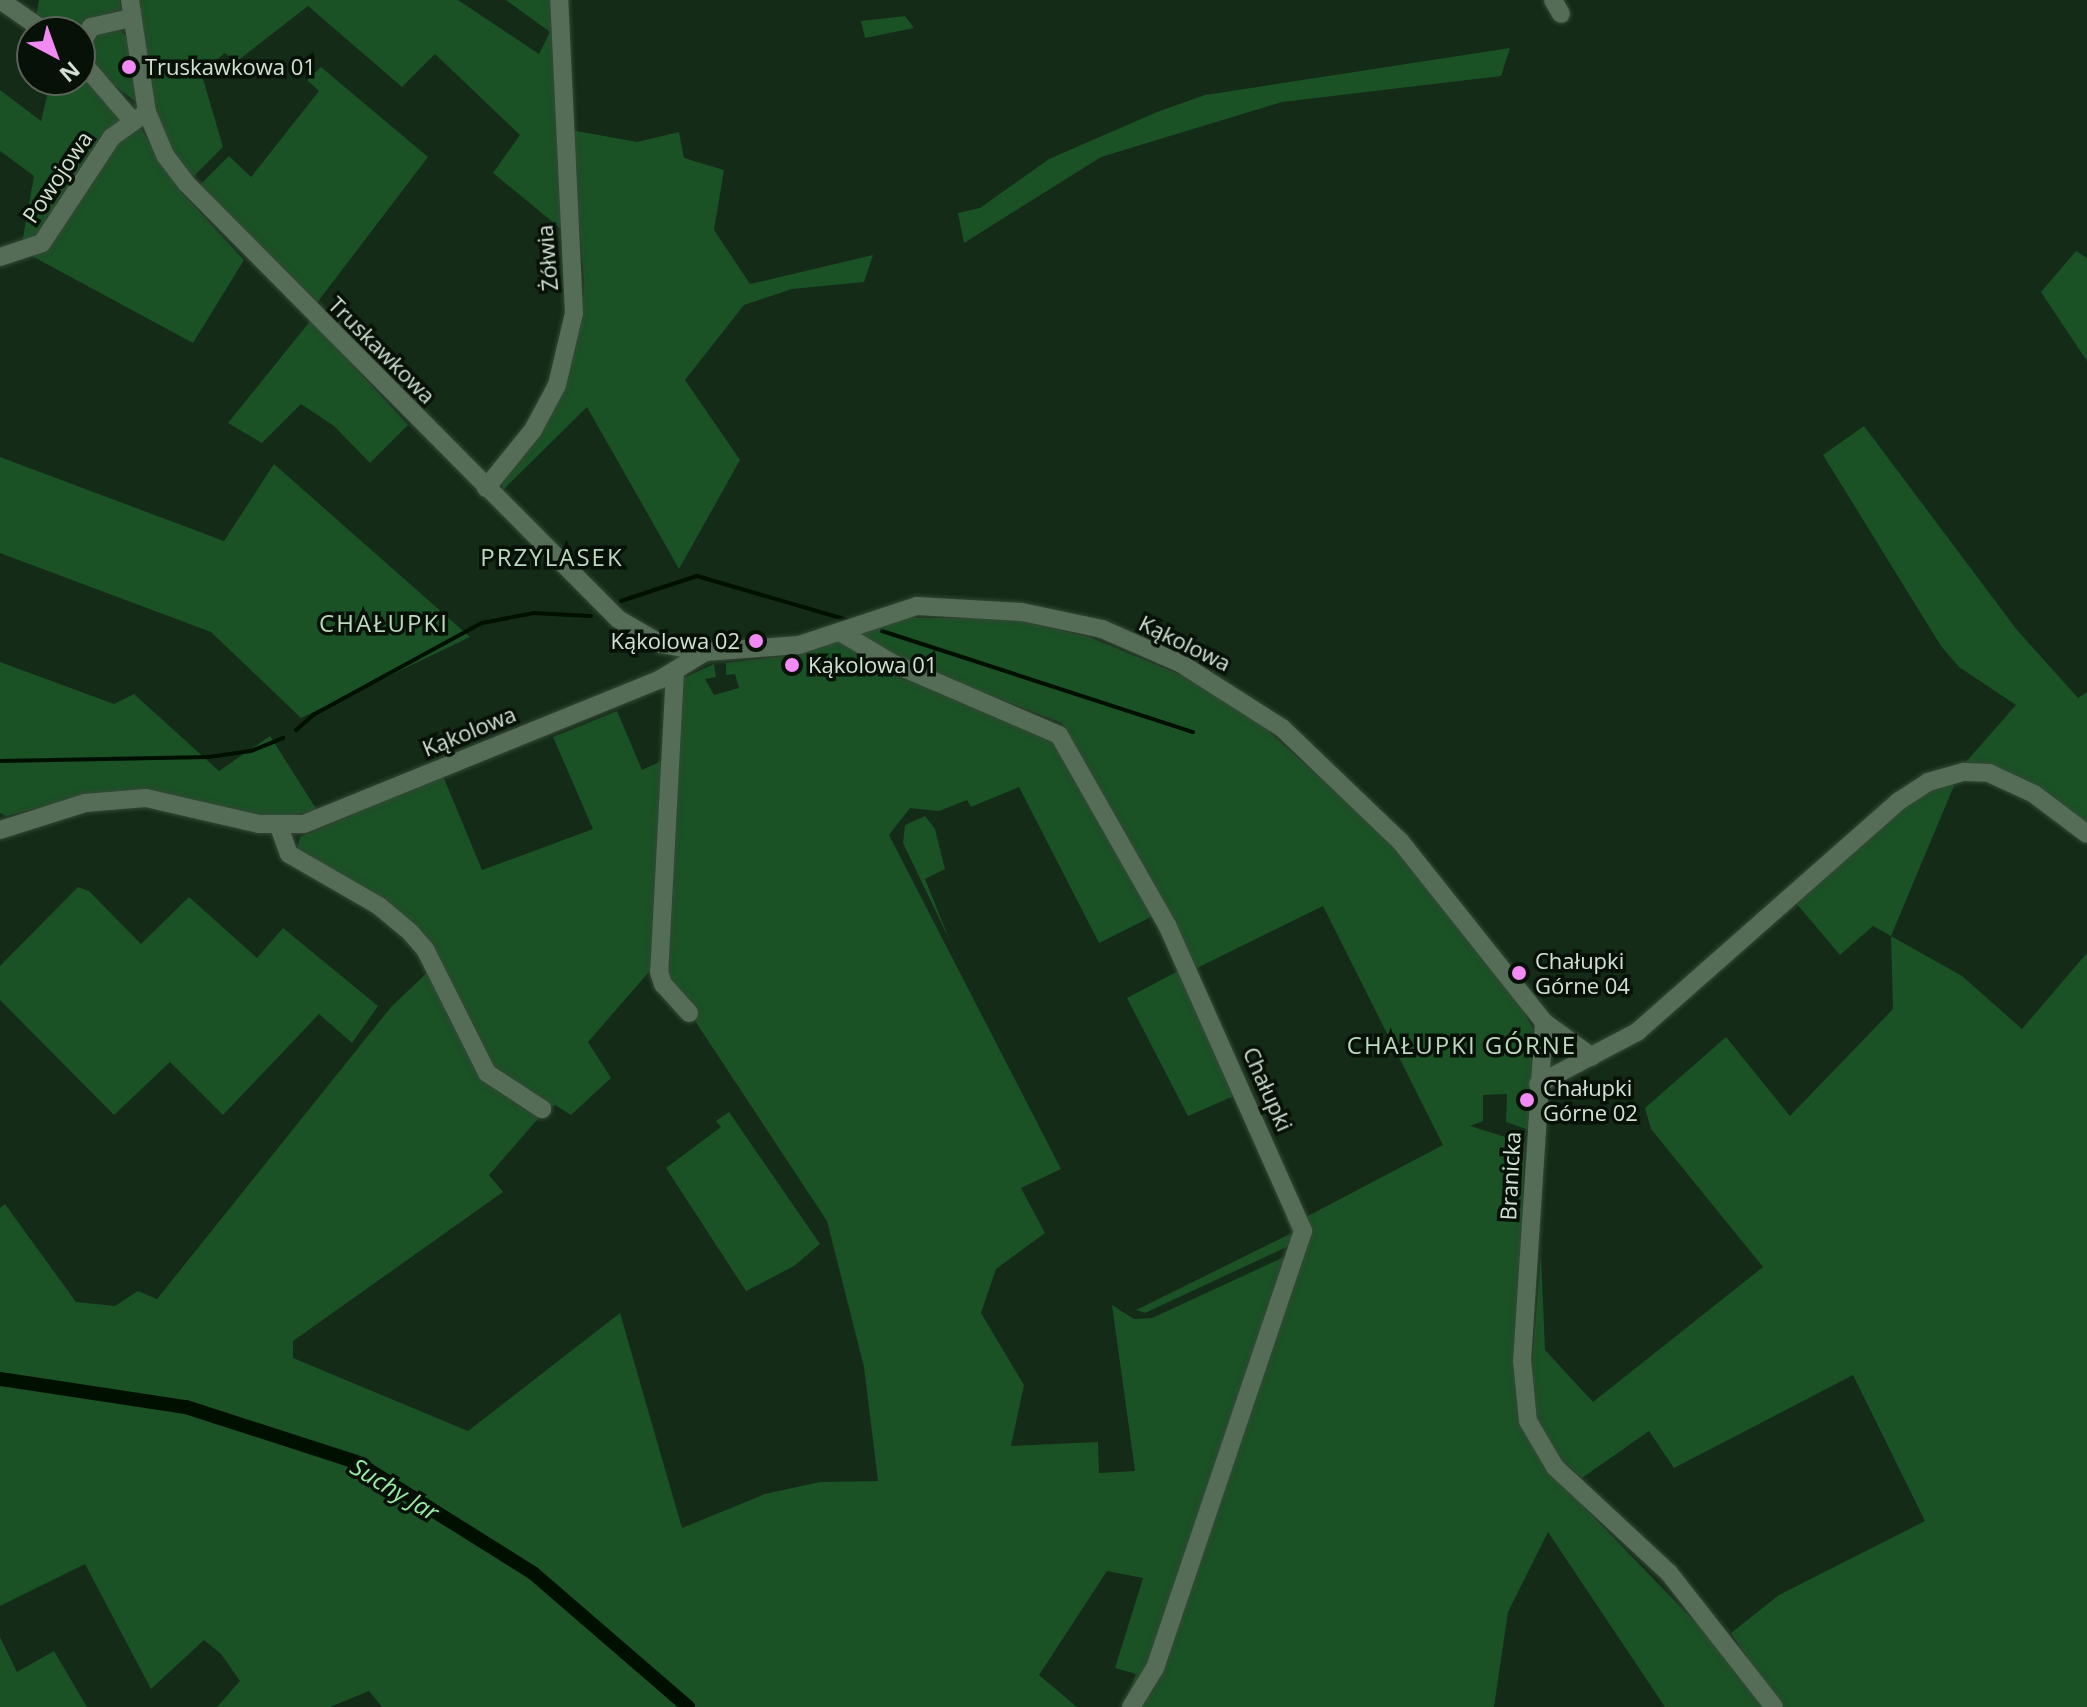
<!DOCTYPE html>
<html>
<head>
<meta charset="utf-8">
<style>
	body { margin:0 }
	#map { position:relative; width:2087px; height:1707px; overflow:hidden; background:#142b17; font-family:"Open Sans",sans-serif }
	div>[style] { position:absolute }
	.green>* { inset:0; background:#1a5125 }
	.stream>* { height:4px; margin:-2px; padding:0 2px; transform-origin:2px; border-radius:2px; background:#001000 }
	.canal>* { height:14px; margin:-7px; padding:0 7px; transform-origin:7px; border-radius:7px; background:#001000 }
	.roads { filter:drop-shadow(0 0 2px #334835) drop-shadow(0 0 2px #334835) }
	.minor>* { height:18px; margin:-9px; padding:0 9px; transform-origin:9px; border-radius:9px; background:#556c57 }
	.dots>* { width:22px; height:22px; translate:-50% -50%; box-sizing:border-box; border:4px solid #071108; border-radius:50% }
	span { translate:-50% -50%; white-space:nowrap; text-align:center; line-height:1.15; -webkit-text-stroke:7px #071108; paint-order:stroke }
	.poi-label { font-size:22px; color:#d3e1d3 }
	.left { translate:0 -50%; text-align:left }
	.right { translate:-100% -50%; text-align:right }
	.street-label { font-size:22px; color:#d3e1d3 }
	.neighbourhood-label { font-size:24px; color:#bcd8be; letter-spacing:2px }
	.water-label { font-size:24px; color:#9beaa4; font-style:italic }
	.north { position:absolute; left:16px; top:16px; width:80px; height:80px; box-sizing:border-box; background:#071108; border:2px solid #596459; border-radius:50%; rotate:139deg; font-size:22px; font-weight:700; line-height:32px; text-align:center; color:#d3e1d3 }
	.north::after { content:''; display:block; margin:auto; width:28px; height:36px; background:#f28af3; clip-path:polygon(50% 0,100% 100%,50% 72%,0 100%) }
</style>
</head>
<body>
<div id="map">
	<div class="green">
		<i style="clip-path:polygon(39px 0,120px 0,121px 9px,88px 21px,79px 32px,55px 32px,36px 17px)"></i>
		<i style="clip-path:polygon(138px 0,458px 0,539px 54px,550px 32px,506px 0,557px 0,566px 233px,493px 173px,520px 135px,435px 54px,402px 87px,308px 6px,236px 62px,225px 53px,201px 72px,223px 147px,193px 177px,171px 147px,155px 108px)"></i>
		<i style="clip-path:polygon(905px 16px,914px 28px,865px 38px,861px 21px)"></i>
		<i style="clip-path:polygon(117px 28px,126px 36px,131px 63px,121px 65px,121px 71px,133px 74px,136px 102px,96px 71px,85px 52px,91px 36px)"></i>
		<i style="clip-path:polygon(1510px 48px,1501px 76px,1282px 102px,1101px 157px,964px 243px,958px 213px,980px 208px,1049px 159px,1157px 112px,1205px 95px)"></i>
		<i style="clip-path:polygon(321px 67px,428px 157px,316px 304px,200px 185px,229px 156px,251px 177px,319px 91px,307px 80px)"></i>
		<i style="clip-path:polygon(80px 73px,123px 115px,39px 237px,22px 243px,34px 176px,0 151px,0 90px,41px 121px,51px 80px,80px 80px)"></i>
		<i style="clip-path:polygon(139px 126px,182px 193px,244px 260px,193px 343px,30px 255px,124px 132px)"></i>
		<i style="clip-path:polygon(571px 130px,637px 142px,679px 132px,684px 158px,724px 170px,714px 230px,750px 284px,873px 255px,864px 282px,792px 289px,744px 305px,685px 380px,740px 460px,679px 569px,587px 407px,503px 490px,502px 480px,582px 318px,584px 279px)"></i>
		<i style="clip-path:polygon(2076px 251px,2087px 258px,2087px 361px,2041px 292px)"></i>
		<i style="clip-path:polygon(311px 320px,408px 425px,370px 463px,334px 426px,301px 404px,262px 443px,228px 423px)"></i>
		<i style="clip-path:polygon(1864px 426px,2017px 630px,2078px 698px,2087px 692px,2087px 828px,1965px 763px,2016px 705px,1959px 667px,1941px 646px,1823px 455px)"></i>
		<i style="clip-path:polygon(0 457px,224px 541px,274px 464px,470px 637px,301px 718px,211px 632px,0 553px)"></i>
		<i style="clip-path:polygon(898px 618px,1008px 618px,1089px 637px,1183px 676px,1255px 719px,1390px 841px,1513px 992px,1533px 1029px,1531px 1089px,1523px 1106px,1531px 1111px,1529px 1130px,1506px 1122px,1507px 1094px,1483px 1095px,1483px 1121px,1470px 1126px,1525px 1143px,1516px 1383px,1549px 1471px,1701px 1628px,1767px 1707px,1665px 1707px,1548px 1532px,1508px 1612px,1494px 1707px,1134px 1707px,1306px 1217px,1443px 1145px,1323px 906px,1193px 970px,1062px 723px,932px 673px,870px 645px,858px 633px)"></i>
		<i style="clip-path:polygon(840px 639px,1057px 741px,1157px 914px,1099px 943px,1019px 787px,971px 807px,967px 800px,939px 811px,910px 808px,889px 835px,1061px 1169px,1021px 1188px,1045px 1233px,996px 1269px,981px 1313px,1024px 1385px,1011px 1446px,1098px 1442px,1099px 1473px,1135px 1471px,1112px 1305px,1134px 1319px,1152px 1318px,1295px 1252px,1146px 1679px,1123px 1707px,1136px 1674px,1115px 1668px,1143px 1578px,1107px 1571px,1039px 1675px,1077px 1707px,382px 1707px,369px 1691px,330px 1707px,217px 1707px,240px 1681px,221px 1654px,204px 1640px,151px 1689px,85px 1564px,0 1606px,0 1208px,5px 1204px,76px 1302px,115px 1306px,138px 1291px,157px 1299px,391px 1007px,432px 968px,482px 1075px,542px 1114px,489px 1175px,503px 1192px,293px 1341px,293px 1358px,468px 1431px,620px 1313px,682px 1528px,765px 1494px,820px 1482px,878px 1481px,864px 1367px,827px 1221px,668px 980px,679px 680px,714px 664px,716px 677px,705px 679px,714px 695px,739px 688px,735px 674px,726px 675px,726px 663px,795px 655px)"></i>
		<i style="clip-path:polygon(0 662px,114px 704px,134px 694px,219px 771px,270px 736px,317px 810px,272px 820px,159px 796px,66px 801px,6px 816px,0 813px)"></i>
		<i style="clip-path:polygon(617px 711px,642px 770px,670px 757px,655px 965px,588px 1042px,611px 1078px,571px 1115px,555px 1105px,550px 1108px,489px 1067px,426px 937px,374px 893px,296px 854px,300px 837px,443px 776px,482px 870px,593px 829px,553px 737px)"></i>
		<i style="clip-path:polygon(1956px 781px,1891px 936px,1962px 976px,2022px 1029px,2087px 953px,2087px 1707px,1780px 1707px,1731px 1633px,1779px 1595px,1925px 1521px,1853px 1375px,1674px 1468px,1649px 1431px,1582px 1478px,1543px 1443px,1530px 1387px,1541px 1254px,1545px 1350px,1593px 1402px,1763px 1267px,1651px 1129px,1645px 1108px,1726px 1037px,1790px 1116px,1893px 1009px,1891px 936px,1873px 926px,1840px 955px,1796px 903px,1902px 808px,1935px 786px)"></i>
		<i style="clip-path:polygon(925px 816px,935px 829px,945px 869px,925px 879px,950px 941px,903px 843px,905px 825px)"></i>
		<i style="clip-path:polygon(78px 887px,89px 891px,141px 944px,189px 897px,257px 958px,283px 928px,378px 1006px,352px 1043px,319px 1014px,223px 1115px,170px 1062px,114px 1115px,0 1000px,0 966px)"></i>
		<i style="clip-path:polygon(1184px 968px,1234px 1096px,1188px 1116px,1127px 998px)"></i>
		<i style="clip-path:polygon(729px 1112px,820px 1244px,794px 1266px,746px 1291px,666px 1168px,721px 1127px,716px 1121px)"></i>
		<i style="clip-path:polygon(1293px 1216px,1300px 1228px,1293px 1244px,1145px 1313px,1136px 1310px,1292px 1233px,1286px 1218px)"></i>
		<i style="clip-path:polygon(0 1637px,17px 1672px,54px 1651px,87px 1707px,0 1707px)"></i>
	</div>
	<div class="stream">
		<i style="left:621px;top:601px;width:80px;rotate:-18.2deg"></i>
		<i style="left:697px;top:576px;width:156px;rotate:16.3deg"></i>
		<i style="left:882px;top:631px;width:327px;rotate:18deg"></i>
		<i style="left:296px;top:730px;width:23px;rotate:-41deg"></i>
		<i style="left:313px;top:715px;width:192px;rotate:-28.6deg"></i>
		<i style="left:482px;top:623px;width:53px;rotate:-10.9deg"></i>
		<i style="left:534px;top:613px;width:57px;rotate:3deg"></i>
		<i style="left:0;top:761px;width:209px;rotate:-1.1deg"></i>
		<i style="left:209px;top:757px;width:42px;rotate:-8.1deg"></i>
		<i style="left:251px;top:751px;width:35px;rotate:-22deg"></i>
	</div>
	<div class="canal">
		<i style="left:0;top:1379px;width:188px;rotate:8.6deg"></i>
		<i style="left:186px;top:1407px;width:179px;rotate:17.9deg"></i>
		<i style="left:356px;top:1462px;width:209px;rotate:32.1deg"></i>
		<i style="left:533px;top:1573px;width:205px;rotate:40.8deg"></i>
	</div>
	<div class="roads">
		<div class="minor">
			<i style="left:0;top:0;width:56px;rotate:34.8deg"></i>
			<i style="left:130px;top:0;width:113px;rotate:81.4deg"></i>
			<i style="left:147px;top:112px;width:47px;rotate:67.3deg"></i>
			<i style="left:165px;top:155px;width:35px;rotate:53deg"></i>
			<i style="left:186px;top:183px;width:614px;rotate:45.26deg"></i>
			<i style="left:618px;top:619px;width:50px;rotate:30.2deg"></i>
			<i style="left:661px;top:644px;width:45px;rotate:10.3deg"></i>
			<i style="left:1553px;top:0;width:16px;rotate:60deg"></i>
			<i style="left:80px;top:46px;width:22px;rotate:-60deg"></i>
			<i style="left:91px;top:27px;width:41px;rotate:-12.7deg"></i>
			<i style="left:80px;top:60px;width:78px;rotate:49.2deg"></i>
			<i style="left:0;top:257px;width:44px;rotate:-18.4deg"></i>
			<i style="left:42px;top:243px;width:127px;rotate:-56.6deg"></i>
			<i style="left:112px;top:137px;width:43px;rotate:-35.5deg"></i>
			<i style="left:486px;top:488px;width:75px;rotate:-51deg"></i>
			<i style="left:533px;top:430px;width:51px;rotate:-61.9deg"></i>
			<i style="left:557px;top:385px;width:74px;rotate:-76.7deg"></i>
			<i style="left:574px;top:313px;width:313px;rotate:-92.7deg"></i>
			<i style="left:840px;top:632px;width:61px;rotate:30.8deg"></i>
			<i style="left:892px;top:663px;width:182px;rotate:23.3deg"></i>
			<i style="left:1059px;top:735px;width:219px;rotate:60.4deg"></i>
			<i style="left:1167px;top:925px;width:335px;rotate:66deg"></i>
			<i style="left:1303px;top:1231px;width:461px;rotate:108.7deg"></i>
			<i style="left:1155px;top:1668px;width:46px;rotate:121.6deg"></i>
			<i style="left:675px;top:671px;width:301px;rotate:93deg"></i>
			<i style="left:659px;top:972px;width:13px;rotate:72deg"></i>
			<i style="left:663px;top:984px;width:39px;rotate:48deg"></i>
			<i style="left:278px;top:824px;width:32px;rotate:70deg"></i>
			<i style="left:289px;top:854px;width:104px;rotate:30deg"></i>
			<i style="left:379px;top:906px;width:40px;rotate:40deg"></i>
			<i style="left:410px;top:932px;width:23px;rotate:49deg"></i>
			<i style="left:425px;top:949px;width:139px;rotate:63.4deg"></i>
			<i style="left:487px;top:1073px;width:66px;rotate:33.2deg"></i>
			<i style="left:0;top:830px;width:89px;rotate:-17.6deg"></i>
			<i style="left:85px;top:803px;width:61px;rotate:-4.7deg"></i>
			<i style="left:146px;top:798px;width:116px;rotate:13deg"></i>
			<i style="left:259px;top:824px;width:45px"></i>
			<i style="left:304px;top:824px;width:383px;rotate:-22.1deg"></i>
			<i style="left:659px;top:680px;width:54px;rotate:-31.3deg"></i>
			<i style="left:705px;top:652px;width:94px;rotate:-4.3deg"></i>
			<i style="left:799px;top:645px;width:124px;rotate:-18.3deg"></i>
			<i style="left:917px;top:606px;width:105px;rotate:3.3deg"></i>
			<i style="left:1022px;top:612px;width:82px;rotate:12deg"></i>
			<i style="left:1102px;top:629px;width:85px;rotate:23.6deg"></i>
			<i style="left:1180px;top:663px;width:121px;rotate:32.5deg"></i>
			<i style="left:1282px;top:728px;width:163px;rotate:43.8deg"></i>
			<i style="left:1400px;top:841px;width:231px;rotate:51.5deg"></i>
			<i style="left:1544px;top:1022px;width:59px;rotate:36.1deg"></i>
			<i style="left:1544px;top:1022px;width:339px;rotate:93.7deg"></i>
			<i style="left:1522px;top:1360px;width:61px;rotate:84.4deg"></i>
			<i style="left:1528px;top:1421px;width:53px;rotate:59.6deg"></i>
			<i style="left:1555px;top:1467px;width:156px;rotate:42.9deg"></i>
			<i style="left:1669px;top:1573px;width:170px;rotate:51.9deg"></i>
			<i style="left:1538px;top:1084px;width:112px;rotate:-27.7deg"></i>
			<i style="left:1637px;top:1032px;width:349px;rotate:-41.4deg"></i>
			<i style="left:1899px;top:801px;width:35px;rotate:-33deg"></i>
			<i style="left:1928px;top:782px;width:37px;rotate:-16deg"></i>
			<i style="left:1964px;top:772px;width:25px;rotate:2deg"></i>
			<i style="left:1989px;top:773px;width:50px;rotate:25deg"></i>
			<i style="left:2034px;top:794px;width:66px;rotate:37deg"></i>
		</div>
	</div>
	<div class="dots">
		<i style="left:129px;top:67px;background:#f28af3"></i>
		<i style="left:756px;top:641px;background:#f28af3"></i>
		<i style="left:792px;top:665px;background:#f28af3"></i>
		<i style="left:1519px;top:973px;background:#f28af3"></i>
		<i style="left:1527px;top:1100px;background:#f28af3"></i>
	</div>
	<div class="poi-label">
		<span class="left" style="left:145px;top:67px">Truskawkowa 01</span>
		<span class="right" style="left:740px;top:641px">Kąkolowa 02</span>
		<span class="left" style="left:808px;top:665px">Kąkolowa 01</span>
		<span class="left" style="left:1535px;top:973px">Chałupki<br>Górne 04</span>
		<span class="left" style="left:1543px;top:1100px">Chałupki<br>Górne 02</span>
	</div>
	<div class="street-label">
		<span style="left:57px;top:177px;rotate:-56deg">Powojowa</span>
		<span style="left:547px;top:258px;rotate:-95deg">Żółwia</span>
		<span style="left:382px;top:350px;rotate:45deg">Truskawkowa</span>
		<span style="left:1185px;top:643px;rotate:26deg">Kąkolowa</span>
		<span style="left:469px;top:731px;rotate:-22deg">Kąkolowa</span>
		<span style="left:1268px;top:1089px;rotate:66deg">Chałupki</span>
		<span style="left:1510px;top:1176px;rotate:-87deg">Branicka</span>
	</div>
	<div class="neighbourhood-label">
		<span style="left:552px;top:557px">PRZYLASEK</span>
		<span style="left:384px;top:623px">CHAŁUPKI</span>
		<span style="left:1462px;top:1045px">CHAŁUPKI GÓRNE</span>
	</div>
	<div class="water-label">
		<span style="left:395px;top:1489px;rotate:31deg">Suchy Jar</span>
	</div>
	<div class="north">N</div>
</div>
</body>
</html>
